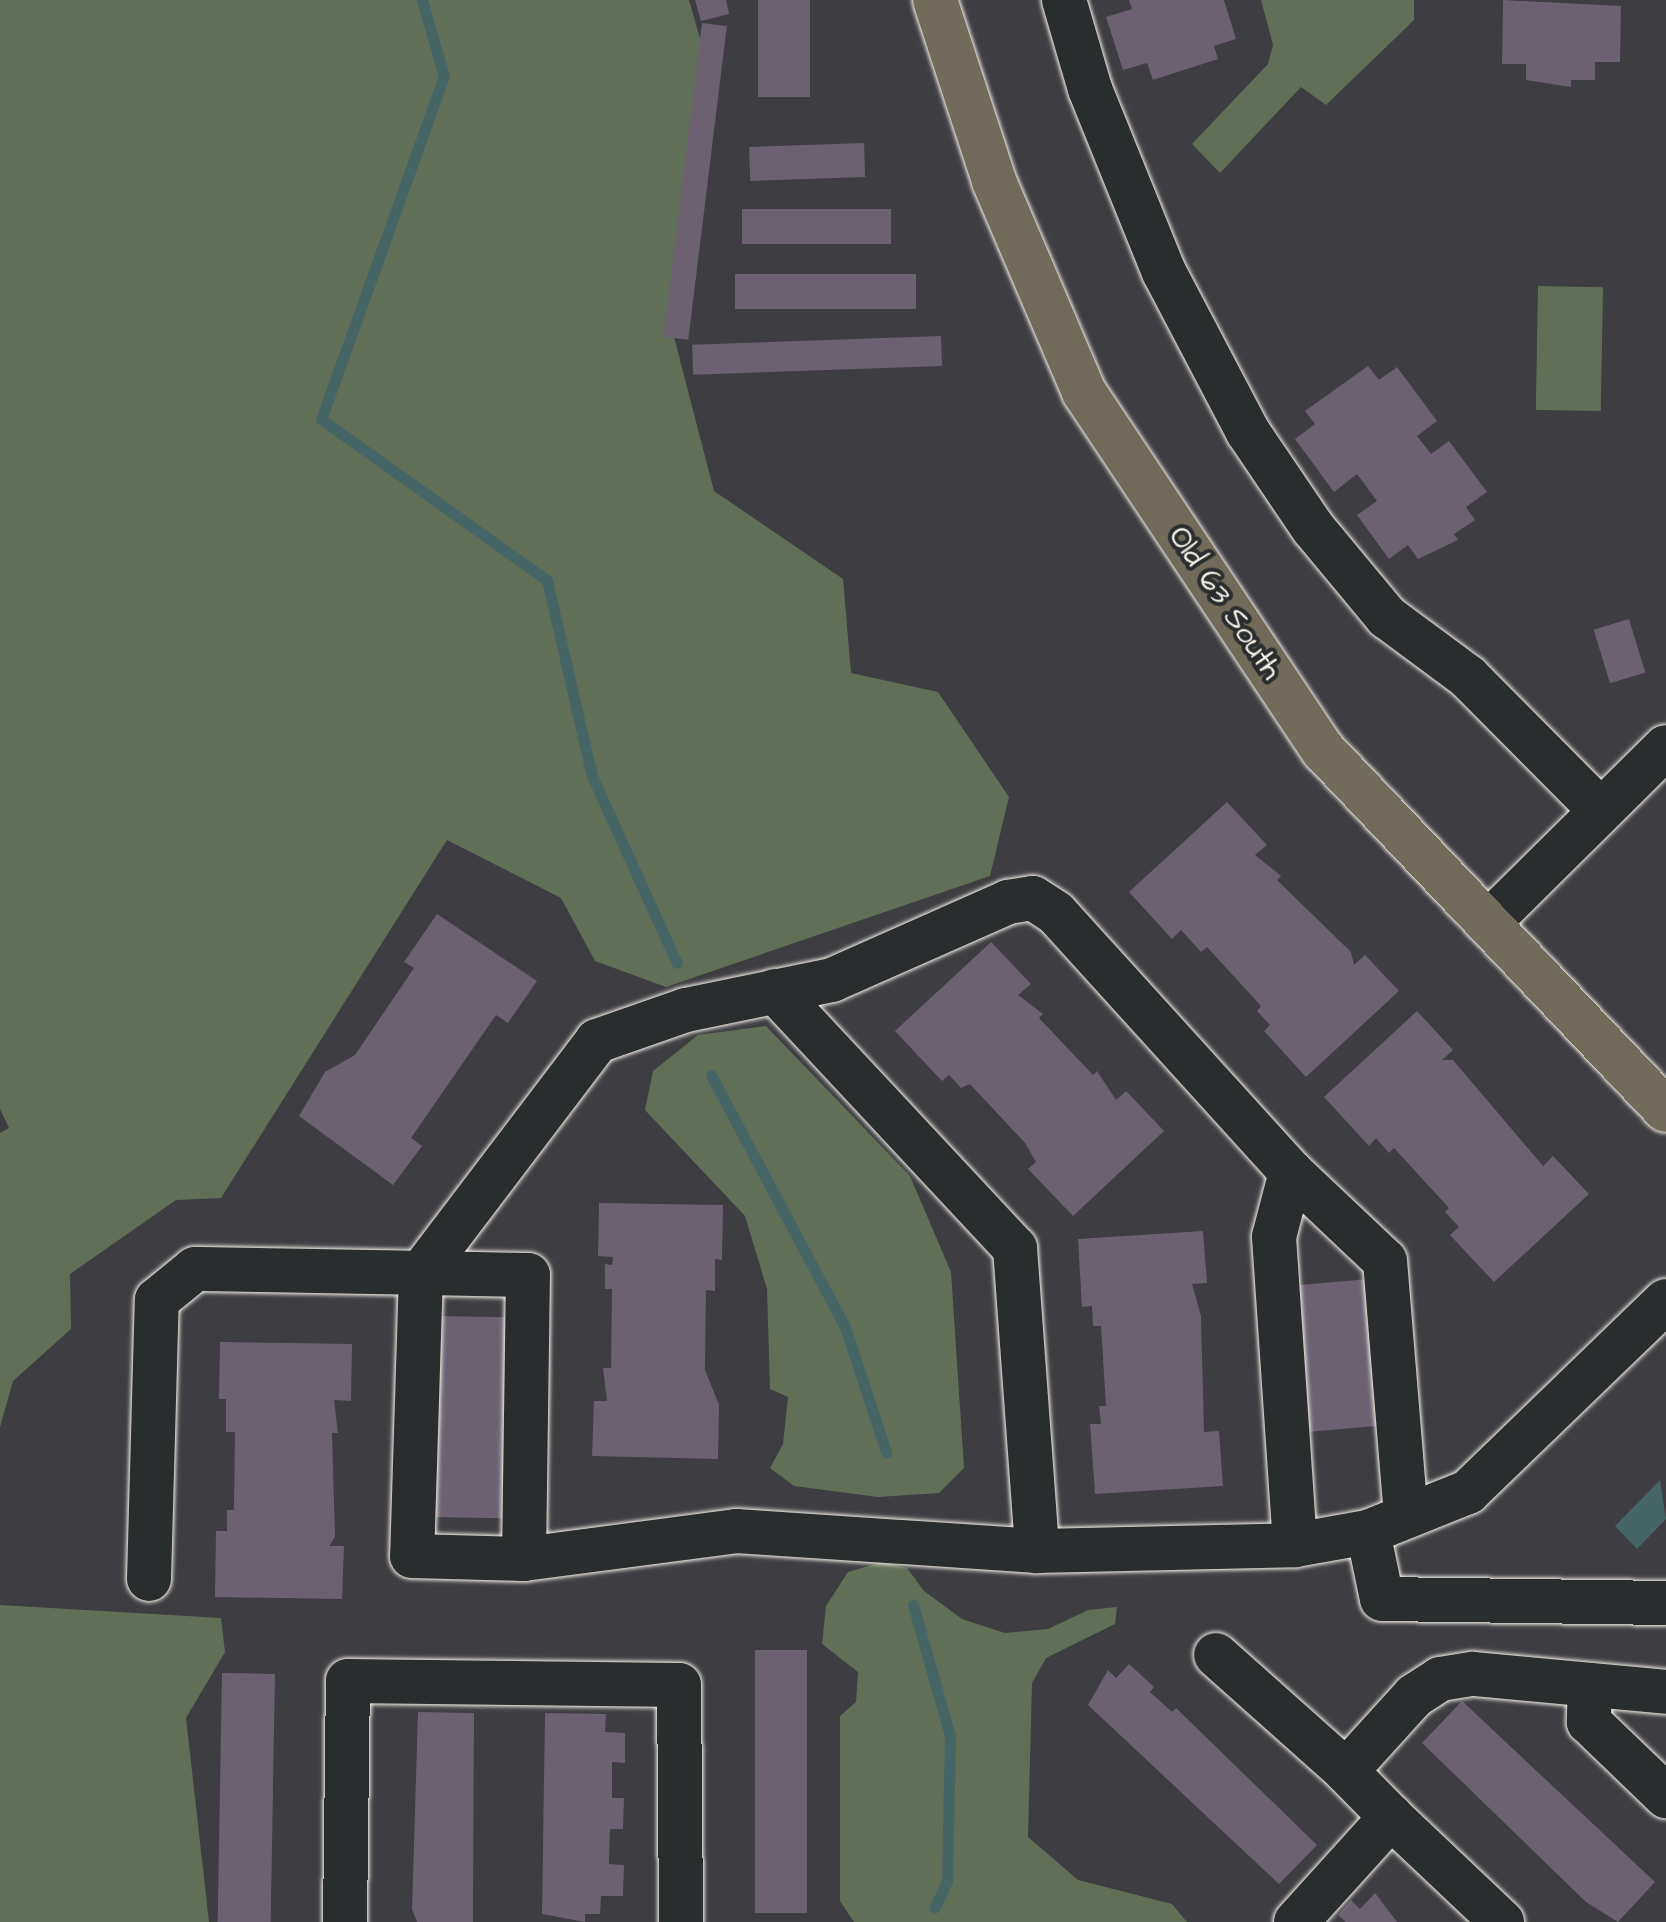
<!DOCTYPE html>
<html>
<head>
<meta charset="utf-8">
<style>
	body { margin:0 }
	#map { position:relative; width:1666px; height:1922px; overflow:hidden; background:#3e3d42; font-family:"Architects Daughter",sans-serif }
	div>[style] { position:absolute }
	.green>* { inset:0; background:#616f57; transform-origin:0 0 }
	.water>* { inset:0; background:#466567 }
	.stream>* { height:11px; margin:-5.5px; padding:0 5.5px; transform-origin:5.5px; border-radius:5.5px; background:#466567 }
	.building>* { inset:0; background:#6c6171; transform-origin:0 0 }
	.roads { filter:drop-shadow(0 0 2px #f4f1e8) drop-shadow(0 0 2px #f4f1e8) }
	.minor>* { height:44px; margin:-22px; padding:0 22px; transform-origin:22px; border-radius:22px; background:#2a2d2e }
	.major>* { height:44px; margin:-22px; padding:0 22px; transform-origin:22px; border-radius:22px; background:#726b5a }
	span { translate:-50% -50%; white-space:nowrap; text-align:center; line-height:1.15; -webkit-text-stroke:8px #2a2d2e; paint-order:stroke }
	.street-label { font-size:30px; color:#f4f1e8 }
</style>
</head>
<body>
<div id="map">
	<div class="green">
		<i style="clip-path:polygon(0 0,689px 0,703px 49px,673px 333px,714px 491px,843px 579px,851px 673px,938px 692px,1009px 797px,990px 876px,666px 987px,595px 961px,561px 898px,447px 840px,221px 1198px,176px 1200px,70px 1274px,71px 1329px,13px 1381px,0 1427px,0 1133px,9px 1128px,0 1109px)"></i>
		<i style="clip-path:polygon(1261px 0,1414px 0,1414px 20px,1326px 105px,1301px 87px,1220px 173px,1192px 144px,1268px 64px,1273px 45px)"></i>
		<i style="left:1538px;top:286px;width:65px;height:124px;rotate:1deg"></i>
		<i style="clip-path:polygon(766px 1026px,910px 1176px,951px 1272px,964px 1468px,939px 1493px,878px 1497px,794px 1486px,770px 1468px,783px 1444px,788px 1397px,770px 1389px,767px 1289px,745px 1216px,645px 1110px,653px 1071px,698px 1035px)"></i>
		<i style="clip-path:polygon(882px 1562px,907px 1568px,924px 1591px,962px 1619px,1005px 1633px,1048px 1629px,1088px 1610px,1117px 1607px,1115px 1624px,1046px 1658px,1032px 1683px,1028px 1837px,1078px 1880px,1172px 1904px,1187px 1922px,854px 1922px,840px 1901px,840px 1716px,856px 1702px,858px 1672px,822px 1644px,826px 1606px,848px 1572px)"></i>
		<i style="clip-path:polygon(0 1605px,221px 1618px,225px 1652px,186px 1718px,209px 1922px,0 1922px)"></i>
	</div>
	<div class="water">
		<i style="clip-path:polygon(1660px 1480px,1666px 1519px,1637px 1549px,1615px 1526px)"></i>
	</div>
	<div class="stream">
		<i style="left:422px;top:0;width:79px;rotate:73.9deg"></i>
		<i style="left:444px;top:76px;width:364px;rotate:109.7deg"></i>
		<i style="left:321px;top:419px;width:277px;rotate:35.5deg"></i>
		<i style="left:547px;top:580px;width:201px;rotate:77.1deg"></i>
		<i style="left:592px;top:776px;width:205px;rotate:65.6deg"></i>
		<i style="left:711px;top:1075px;width:285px;rotate:62deg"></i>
		<i style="left:845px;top:1327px;width:132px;rotate:71.8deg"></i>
		<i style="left:913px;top:1605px;width:136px;rotate:74.2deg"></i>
		<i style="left:950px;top:1736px;width:145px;rotate:91.2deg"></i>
		<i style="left:947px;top:1881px;width:29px;rotate:115deg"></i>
	</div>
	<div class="building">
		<i style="clip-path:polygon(695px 0,726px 0,729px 14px,701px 21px)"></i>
		<i style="left:758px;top:0;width:52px;height:97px"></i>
		<i style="clip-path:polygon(1129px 0,1224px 0,1236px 39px,1214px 46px,1218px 59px,1153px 80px,1147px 63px,1123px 70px,1106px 17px,1132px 9px)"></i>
		<i style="clip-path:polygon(1503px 0,1621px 6px,1620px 62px,1595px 62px,1595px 80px,1571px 80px,1571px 87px,1526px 80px,1526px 64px,1502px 64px)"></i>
		<i style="left:702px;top:23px;width:25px;height:316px;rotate:7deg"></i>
		<i style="left:864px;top:143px;width:34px;height:115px;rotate:88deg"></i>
		<i style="left:891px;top:209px;width:35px;height:149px;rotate:90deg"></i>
		<i style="left:735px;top:274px;width:181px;height:35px"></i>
		<i style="left:941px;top:336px;width:30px;height:249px;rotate:88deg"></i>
		<i style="clip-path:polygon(1368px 366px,1379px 380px,1397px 367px,1437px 421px,1417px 436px,1431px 454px,1449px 441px,1487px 492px,1466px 507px,1475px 520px,1454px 534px,1458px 540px,1418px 559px,1408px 545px,1389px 559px,1357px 515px,1377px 501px,1357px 474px,1334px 492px,1295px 439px,1315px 424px,1305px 411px)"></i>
		<i style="left:1629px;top:619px;width:56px;height:37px;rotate:73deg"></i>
		<i style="clip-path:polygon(1227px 802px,1267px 845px,1255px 855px,1281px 876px,1277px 880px,1351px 952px,1354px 965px,1365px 955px,1399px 991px,1306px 1077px,1264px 1031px,1270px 1025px,1257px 1011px,1261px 1006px,1207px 947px,1201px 952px,1181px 930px,1172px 939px,1129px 892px)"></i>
		<i style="clip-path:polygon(437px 914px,537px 981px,508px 1023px,496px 1015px,411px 1138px,422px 1146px,393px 1185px,299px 1116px,325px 1072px,355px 1055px,414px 968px,404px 962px)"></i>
		<i style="clip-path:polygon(991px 942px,1031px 984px,1018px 995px,1043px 1014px,1039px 1018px,1093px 1075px,1097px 1071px,1116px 1100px,1126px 1091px,1164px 1131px,1073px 1216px,1028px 1169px,1036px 1162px,1025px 1143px,970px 1084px,961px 1088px,949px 1075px,942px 1081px,895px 1031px)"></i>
		<i style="clip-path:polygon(1417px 1011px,1453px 1050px,1442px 1060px,1453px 1060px,1543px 1166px,1553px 1156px,1589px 1194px,1494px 1282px,1450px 1235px,1459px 1227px,1445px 1212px,1449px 1208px,1394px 1148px,1389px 1153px,1376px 1138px,1369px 1146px,1324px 1097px)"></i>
		<i style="clip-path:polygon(599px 1203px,723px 1205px,722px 1260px,715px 1259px,715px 1291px,706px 1290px,705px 1370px,719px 1405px,718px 1459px,592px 1456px,594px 1401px,607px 1401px,603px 1368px,611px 1368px,612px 1289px,605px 1289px,605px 1264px,612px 1265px,613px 1257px,598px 1256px)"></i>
		<i style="clip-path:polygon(1203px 1231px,1207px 1283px,1192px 1284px,1201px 1316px,1204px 1432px,1219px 1431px,1223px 1486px,1095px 1494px,1090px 1424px,1101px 1424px,1099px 1406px,1106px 1406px,1101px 1326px,1093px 1326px,1092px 1306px,1082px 1307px,1078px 1239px)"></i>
		<i style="left:1369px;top:1279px;width:147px;height:78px;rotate:85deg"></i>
		<i style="left:433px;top:1316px;width:77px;height:201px;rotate:1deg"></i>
		<i style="clip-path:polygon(220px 1342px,352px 1344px,351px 1401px,334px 1400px,338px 1433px,332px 1433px,335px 1537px,329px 1546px,344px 1546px,342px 1599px,215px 1597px,216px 1531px,227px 1531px,227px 1510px,234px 1510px,235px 1432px,226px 1432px,226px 1399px,219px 1399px)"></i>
		<i style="left:755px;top:1650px;width:52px;height:263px"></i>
		<i style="clip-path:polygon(1129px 1664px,1154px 1687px,1150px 1692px,1172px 1712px,1176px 1708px,1317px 1845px,1279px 1884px,1088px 1705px,1108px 1670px,1116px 1678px)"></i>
		<i style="left:222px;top:1673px;width:53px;height:249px;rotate:1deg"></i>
		<i style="clip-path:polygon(1462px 1701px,1655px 1882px,1618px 1922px,1586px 1902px,1422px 1743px)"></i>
		<i style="clip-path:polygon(418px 1712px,474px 1713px,473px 1922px,417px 1922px,412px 1909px)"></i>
		<i style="clip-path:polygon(545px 1713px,606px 1714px,605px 1732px,625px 1733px,625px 1763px,612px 1762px,612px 1798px,624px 1798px,623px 1829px,610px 1829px,609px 1864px,624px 1865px,623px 1896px,601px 1896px,600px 1914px,585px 1914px,585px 1922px,542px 1914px)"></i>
		<i style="clip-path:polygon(1375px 1893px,1397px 1922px,1346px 1922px,1338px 1915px,1351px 1900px,1360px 1909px)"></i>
	</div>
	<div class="roads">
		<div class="minor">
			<i style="left:1064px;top:0;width:93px;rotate:73.7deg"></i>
			<i style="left:1090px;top:89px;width:197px;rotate:68deg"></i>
			<i style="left:1164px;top:272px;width:181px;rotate:62.3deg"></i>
			<i style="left:1248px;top:432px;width:116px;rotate:55.9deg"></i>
			<i style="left:1313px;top:528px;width:116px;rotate:50.3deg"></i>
			<i style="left:1387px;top:617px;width:101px;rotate:36.5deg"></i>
			<i style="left:1468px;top:677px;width:187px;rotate:45.2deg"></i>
			<i style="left:1488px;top:923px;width:250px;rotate:-44.7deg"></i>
			<i style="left:775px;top:991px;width:352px;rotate:47deg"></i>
			<i style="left:1015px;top:1248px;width:304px;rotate:85.8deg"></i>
			<i style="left:1037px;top:1551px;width:258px;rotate:-1.3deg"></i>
			<i style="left:1291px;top:1172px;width:67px;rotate:104.7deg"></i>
			<i style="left:1274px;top:1237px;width:309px;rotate:86.1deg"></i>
			<i style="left:1295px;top:1545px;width:74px;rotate:-10.1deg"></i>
			<i style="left:1368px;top:1532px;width:108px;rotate:-21.8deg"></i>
			<i style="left:1468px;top:1492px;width:275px;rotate:-44deg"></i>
			<i style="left:1368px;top:1532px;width:68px;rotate:78.2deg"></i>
			<i style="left:1382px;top:1599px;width:284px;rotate:0.8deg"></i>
			<i style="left:524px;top:1559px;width:284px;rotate:-89.2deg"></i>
			<i style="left:528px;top:1275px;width:107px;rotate:-178.9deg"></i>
			<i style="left:421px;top:1273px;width:283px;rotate:91.8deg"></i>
			<i style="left:412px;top:1556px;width:112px;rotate:1.5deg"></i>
			<i style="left:524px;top:1559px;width:214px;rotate:-7.5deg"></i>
			<i style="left:736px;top:1531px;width:302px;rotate:3.8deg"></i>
			<i style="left:149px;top:1579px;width:279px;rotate:-88.4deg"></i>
			<i style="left:157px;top:1300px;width:49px;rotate:-39.2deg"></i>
			<i style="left:195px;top:1269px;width:226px;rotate:1deg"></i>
			<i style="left:421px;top:1273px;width:291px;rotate:-52.8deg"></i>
			<i style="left:597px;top:1041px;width:94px;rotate:-19.2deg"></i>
			<i style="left:686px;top:1010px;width:149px;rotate:-11.6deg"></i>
			<i style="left:832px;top:980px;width:193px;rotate:-23.9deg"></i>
			<i style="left:1008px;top:902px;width:25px;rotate:-9deg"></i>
			<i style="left:1033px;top:898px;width:27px;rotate:33deg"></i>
			<i style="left:1056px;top:913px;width:350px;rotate:47.8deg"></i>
			<i style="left:1291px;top:1172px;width:129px;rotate:43.4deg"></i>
			<i style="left:1385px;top:1261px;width:256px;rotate:85.3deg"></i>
			<i style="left:1216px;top:1655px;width:174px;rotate:41.7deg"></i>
			<i style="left:1590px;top:1685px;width:37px;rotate:92deg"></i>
			<i style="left:1589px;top:1722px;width:107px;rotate:43.9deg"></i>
			<i style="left:1391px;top:1817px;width:153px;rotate:43.4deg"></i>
			<i style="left:345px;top:1922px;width:241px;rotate:-89.3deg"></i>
			<i style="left:348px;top:1681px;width:331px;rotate:0.7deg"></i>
			<i style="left:679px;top:1685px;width:237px;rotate:89.5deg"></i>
			<i style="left:1296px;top:1922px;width:142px;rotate:-47.9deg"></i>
			<i style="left:1391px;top:1817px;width:64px;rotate:-134.4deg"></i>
			<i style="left:1346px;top:1771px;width:101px;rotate:-47.8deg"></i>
			<i style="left:1414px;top:1696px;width:31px;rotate:-33deg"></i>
			<i style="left:1440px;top:1679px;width:33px;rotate:-9deg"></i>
			<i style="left:1473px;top:1674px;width:194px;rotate:5.3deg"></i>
		</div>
		<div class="major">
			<i style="left:935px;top:0;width:190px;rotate:71.9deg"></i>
			<i style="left:994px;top:181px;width:229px;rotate:66.9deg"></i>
			<i style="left:1084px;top:392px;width:430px;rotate:56.3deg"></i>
			<i style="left:1323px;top:750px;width:497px;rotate:46.4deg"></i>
		</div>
	</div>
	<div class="street-label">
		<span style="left:1225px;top:603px;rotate:56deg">Old 63 South</span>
	</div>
</div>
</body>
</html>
